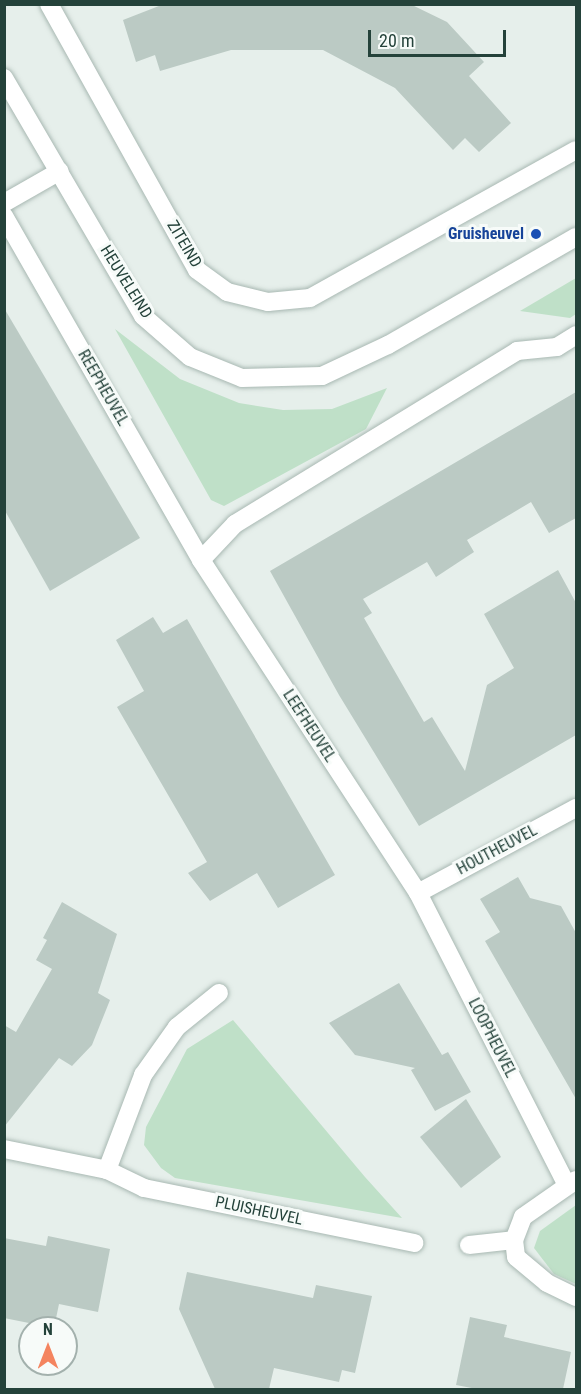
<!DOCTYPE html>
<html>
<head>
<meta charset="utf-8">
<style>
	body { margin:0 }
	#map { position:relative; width:581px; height:1394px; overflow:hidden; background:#e6efeb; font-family:"Roboto Condensed",sans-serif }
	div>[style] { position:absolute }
	.green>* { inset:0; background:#bfe0c8 }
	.building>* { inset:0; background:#bbcac4 }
	.roads { filter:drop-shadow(0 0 2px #a8b8b2) drop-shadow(0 0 2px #a8b8b2) }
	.pedestrian>* { height:18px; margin:-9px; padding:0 9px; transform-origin:9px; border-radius:9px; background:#fff }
	.minor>* { height:18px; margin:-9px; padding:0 9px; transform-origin:9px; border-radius:9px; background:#fff }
	.tertiary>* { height:18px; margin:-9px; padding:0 9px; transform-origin:9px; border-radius:9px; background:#fff }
	.dots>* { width:16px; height:16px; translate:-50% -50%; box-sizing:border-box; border:3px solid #f7fbf9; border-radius:50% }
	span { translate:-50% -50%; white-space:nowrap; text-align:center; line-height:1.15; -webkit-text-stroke:6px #f7fbf9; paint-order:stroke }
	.transit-label { font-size:16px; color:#164399; font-weight:700 }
	.right { translate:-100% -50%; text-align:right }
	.street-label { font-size:16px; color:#24423a }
	.frame { position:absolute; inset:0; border:6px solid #24423a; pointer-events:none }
	.north { position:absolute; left:18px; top:1316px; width:60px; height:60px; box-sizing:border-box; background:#f7fbf9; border:2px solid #a3b1ad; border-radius:50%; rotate:0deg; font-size:16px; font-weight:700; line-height:24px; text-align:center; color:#24423a }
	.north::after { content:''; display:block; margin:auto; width:21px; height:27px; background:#f4845f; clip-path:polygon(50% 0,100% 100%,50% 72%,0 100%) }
	.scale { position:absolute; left:368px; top:30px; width:138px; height:27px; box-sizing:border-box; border:3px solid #24423a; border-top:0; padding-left:8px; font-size:18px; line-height:21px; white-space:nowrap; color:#24423a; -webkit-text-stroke:4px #f7fbf9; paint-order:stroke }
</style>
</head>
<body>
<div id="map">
	<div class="green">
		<i style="clip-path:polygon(576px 278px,576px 314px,570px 318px,520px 311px)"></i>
		<i style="clip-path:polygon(115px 329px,180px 379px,239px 403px,283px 410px,332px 409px,387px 388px,366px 429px,224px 506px,211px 500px)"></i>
		<i style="clip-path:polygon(233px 1020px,365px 1177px,402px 1218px,175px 1178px,161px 1168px,144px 1145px,146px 1127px,187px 1049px)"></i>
		<i style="clip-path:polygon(576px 1205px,576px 1284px,554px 1274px,534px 1248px,540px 1231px)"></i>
	</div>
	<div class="building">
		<i style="clip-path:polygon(164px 4px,410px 4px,447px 22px,484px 62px,469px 76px,511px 123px,479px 152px,465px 138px,453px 150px,395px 88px,323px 50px,231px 50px,160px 71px,155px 55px,136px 62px,123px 20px)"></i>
		<i style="clip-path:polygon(4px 308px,140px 538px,50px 591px,4px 509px)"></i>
		<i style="clip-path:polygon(576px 392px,576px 518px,549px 533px,531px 502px,467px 540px,474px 552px,436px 577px,427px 562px,363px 599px,372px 613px,364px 618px,424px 722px,432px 717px,465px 771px,487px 685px,514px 668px,484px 614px,558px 570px,576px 603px,576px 735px,419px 826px,339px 695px,270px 571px)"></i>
		<i style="clip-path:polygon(153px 617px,163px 633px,187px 619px,335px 875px,278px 908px,257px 873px,210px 901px,188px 873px,207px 862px,117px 707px,144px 691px,116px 640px)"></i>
		<i style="clip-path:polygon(518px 877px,530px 898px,561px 906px,576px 933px,576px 1099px,485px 941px,500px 932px,480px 899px)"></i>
		<i style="clip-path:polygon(62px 902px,117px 934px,98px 993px,110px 1000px,92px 1045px,72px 1066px,59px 1058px,4px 1127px,4px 1025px,16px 1032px,52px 969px,36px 960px,47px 940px,43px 938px)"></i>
		<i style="clip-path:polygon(399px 983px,442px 1055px,448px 1052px,471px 1092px,435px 1111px,411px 1070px,415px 1068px,355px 1055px,329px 1023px)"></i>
		<i style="clip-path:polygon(466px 1099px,501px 1157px,461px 1188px,420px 1137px)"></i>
		<i style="clip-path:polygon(48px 1236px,110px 1249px,98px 1312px,59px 1304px,54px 1328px,4px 1318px,4px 1238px,46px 1246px)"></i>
		<i style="clip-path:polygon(187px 1272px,313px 1298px,316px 1285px,372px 1296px,355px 1373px,342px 1370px,339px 1382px,274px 1368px,269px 1389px,215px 1389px,179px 1309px)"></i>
		<i style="clip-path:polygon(470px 1317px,507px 1325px,504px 1337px,571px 1352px,563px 1389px,477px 1389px,456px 1385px)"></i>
	</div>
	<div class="roads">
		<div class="pedestrian">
			<i style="left:469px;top:1245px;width:45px;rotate:-6.3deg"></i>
		</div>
		<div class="minor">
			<i style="left:49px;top:4px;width:304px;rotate:60.9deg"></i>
			<i style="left:197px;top:270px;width:37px;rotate:36deg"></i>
			<i style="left:227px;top:292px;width:42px;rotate:13.7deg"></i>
			<i style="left:268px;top:302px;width:42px;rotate:-5.4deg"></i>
			<i style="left:310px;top:298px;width:304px;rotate:-29.1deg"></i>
			<i style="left:4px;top:203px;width:64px;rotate:-29.7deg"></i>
			<i style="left:4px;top:216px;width:396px;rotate:60.2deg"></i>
			<i style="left:201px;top:560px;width:397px;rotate:56.9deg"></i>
			<i style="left:418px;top:893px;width:326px;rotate:63deg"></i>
			<i style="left:201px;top:560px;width:50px;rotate:-46.6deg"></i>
			<i style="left:235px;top:524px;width:331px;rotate:-31.5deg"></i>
			<i style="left:517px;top:351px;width:40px;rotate:-5.7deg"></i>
			<i style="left:557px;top:347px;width:22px;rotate:-32deg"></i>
			<i style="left:418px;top:893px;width:179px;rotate:-28.3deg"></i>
			<i style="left:4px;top:1149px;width:105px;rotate:11.5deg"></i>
			<i style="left:107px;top:1170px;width:41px;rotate:25.9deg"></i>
			<i style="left:144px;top:1188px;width:276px;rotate:11.5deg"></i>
			<i style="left:107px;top:1170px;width:102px;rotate:-69.2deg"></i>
			<i style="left:143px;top:1075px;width:59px;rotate:-54.7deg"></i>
			<i style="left:177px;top:1027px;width:54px;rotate:-39deg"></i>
			<i style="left:576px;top:1180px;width:65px;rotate:145.1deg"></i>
			<i style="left:523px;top:1217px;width:25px;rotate:111deg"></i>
			<i style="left:514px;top:1240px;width:17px;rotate:83deg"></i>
			<i style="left:516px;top:1257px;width:40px;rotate:40deg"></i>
			<i style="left:547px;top:1283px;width:32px;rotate:26deg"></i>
		</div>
		<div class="tertiary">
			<i style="left:4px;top:78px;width:276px;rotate:59.7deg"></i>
			<i style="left:143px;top:316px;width:62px;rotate:41.1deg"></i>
			<i style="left:190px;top:357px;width:56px;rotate:22deg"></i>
			<i style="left:242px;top:378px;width:80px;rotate:-1.4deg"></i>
			<i style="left:322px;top:376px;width:73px;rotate:-25.2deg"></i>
			<i style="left:388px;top:345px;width:217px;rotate:-29.9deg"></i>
		</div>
	</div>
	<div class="dots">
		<i style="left:536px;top:234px;background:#1a4fb4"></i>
	</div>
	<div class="transit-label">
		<span class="right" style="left:524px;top:234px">Gruisheuvel</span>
	</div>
	<div class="street-label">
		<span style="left:184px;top:244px;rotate:59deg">ZITEIND</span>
		<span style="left:126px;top:282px;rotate:58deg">HEUVELEIND</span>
		<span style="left:103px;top:388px;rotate:60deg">REEPHEUVEL</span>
		<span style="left:309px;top:726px;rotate:57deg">LEEFHEUVEL</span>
		<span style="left:497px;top:850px;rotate:-28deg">HOUTHEUVEL</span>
		<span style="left:492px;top:1038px;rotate:63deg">LOOPHEUVEL</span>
		<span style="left:259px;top:1211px;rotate:12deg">PLUISHEUVEL</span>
	</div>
	<div class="frame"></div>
	<div class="north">N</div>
	<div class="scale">20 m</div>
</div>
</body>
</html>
